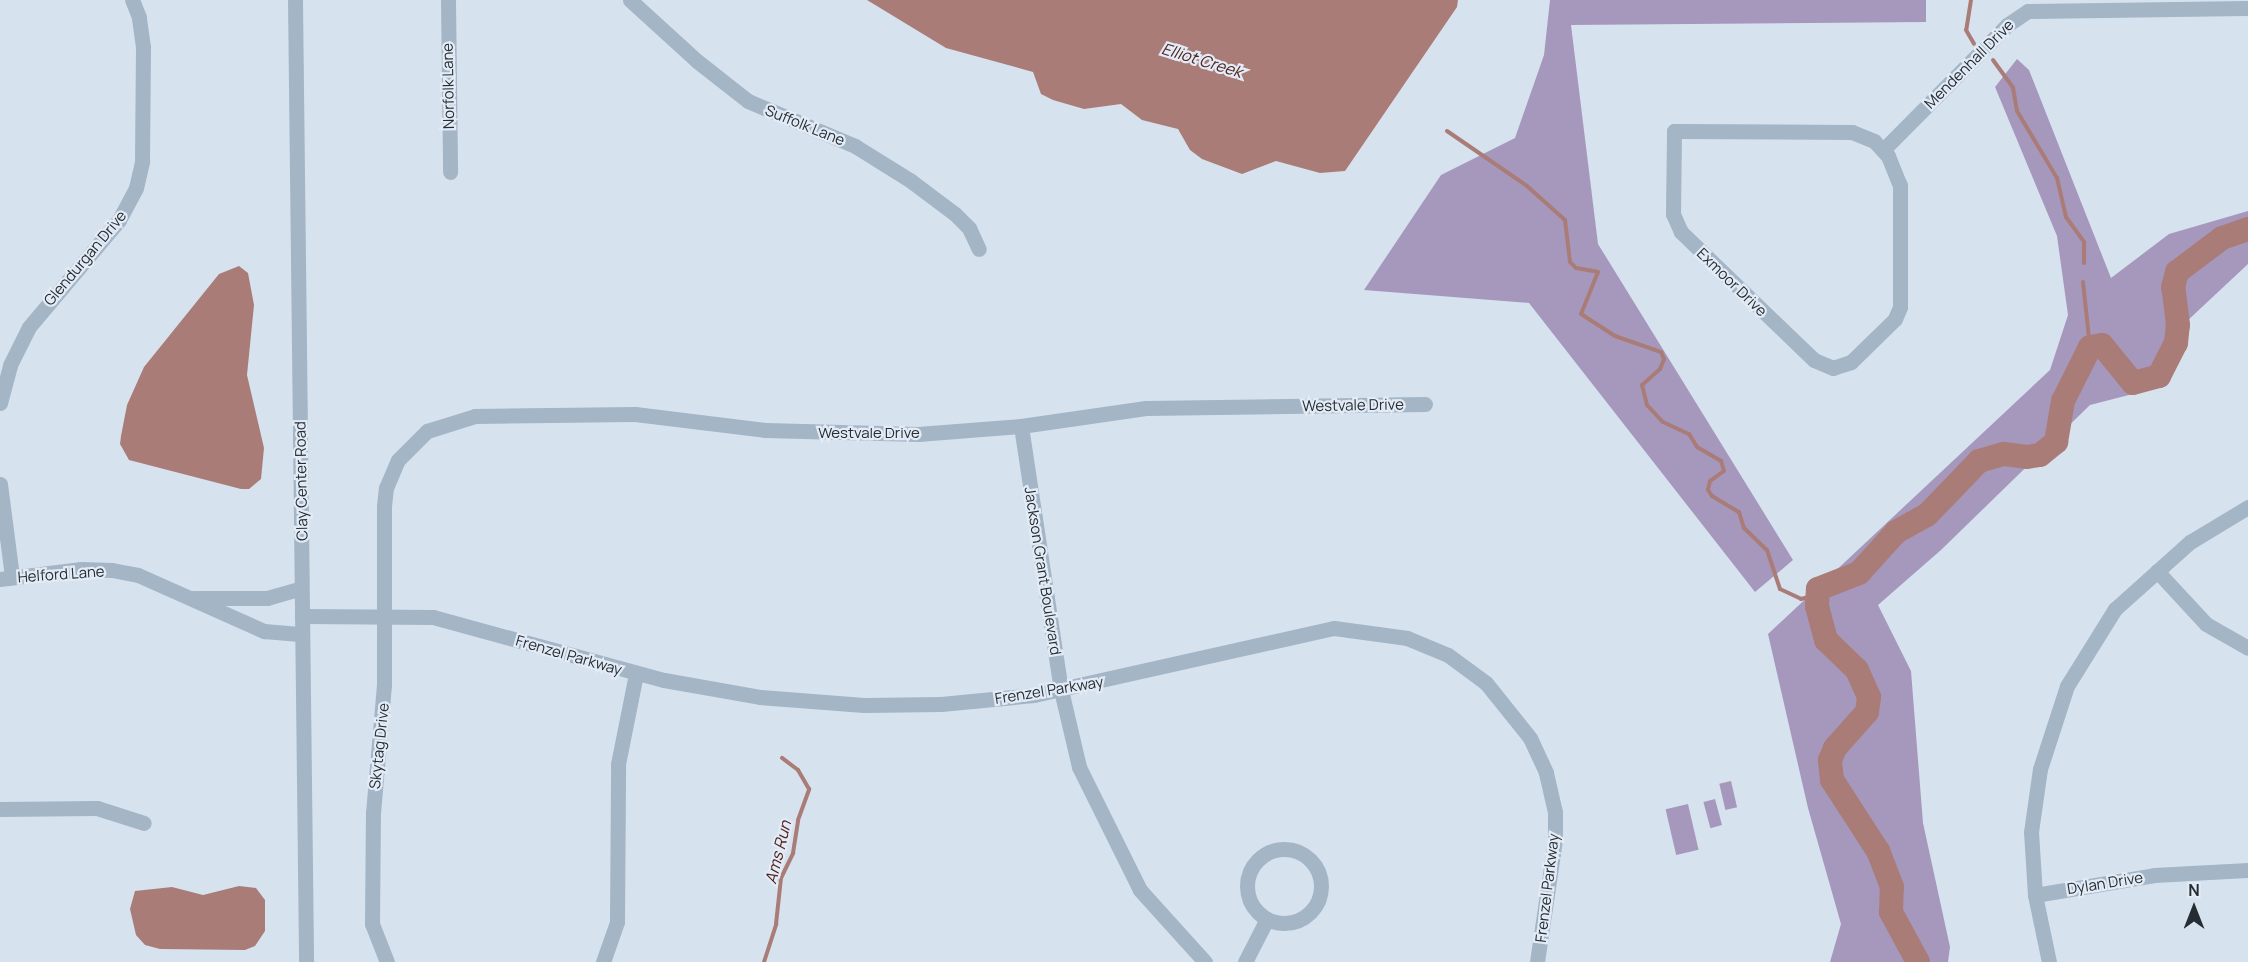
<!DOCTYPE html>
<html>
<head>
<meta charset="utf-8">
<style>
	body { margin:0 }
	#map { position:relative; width:2248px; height:962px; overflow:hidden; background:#d7e2ef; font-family:Manrope,sans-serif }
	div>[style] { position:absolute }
	.green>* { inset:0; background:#a698bd; transform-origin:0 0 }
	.water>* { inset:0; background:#aa7c78 }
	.stream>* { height:4px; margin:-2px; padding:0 2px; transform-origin:2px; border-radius:2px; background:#aa7c78 }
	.river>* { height:24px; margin:-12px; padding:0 12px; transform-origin:12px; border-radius:12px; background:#aa7c78 }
	.minor>* { height:15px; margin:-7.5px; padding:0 7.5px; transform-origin:7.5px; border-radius:7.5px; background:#a4b5c6 }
	.minor>.ring { margin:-7.5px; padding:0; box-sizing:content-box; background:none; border:15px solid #a4b5c6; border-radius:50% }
	span { translate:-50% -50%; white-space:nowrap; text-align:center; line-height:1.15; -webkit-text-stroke:4.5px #e3ebf7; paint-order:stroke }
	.street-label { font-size:15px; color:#252d32 }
	.water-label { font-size:16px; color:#51231e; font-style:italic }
	.north { position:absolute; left:2164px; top:878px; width:60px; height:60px; -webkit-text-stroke:4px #e3ebf7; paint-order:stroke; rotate:0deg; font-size:16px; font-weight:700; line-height:24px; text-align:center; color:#252d32 }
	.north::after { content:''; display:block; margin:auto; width:21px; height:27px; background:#252d32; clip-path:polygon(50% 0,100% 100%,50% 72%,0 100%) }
</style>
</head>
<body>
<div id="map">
	<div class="green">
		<i style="clip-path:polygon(1550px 0,1926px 0,1926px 22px,1571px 25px,1598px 244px,1793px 560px,1755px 592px,1529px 303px,1364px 290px,1441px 175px,1515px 138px,1544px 55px)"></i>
		<i style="clip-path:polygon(2017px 59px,2029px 70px,2111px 278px,2169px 234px,2248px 211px,2248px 264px,2186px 322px,2164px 386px,2090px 405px,1941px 550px,1878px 605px,1911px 671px,1923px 823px,1950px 947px,1948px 962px,1830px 962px,1841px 924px,1808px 808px,1768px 634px,2050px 370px,2068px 315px,2057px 236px,1995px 87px)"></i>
		<i style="left:1731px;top:781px;width:27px;height:12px;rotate:77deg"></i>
		<i style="left:1715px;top:799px;width:27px;height:12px;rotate:75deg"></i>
		<i style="left:1688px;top:804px;width:47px;height:23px;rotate:77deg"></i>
	</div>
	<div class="water">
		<i style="clip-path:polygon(867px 0,1458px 0,1457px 7px,1345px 171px,1320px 173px,1276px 161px,1242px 174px,1202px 159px,1190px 150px,1178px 129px,1142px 120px,1121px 104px,1084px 109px,1053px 100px,1041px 94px,1033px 72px,946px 48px)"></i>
		<i style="clip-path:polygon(239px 266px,248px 273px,254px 305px,247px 375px,264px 448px,261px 479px,249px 489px,241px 489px,129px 460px,120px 444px,121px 436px,127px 405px,144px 367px,219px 274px)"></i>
		<i style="clip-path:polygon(239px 886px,256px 888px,265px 900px,265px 931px,255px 946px,245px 950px,160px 949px,145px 945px,136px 935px,130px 909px,135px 891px,172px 887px,203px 895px)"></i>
	</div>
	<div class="stream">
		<i style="left:1971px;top:0;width:30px;rotate:99deg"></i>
		<i style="left:1966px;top:30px;width:16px;rotate:60deg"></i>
		<i style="left:1993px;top:60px;width:34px;rotate:54deg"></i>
		<i style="left:2013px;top:88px;width:23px;rotate:80deg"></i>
		<i style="left:2017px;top:111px;width:78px;rotate:59.2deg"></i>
		<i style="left:2057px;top:178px;width:40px;rotate:77deg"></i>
		<i style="left:2066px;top:217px;width:31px;rotate:54deg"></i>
		<i style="left:2084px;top:242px;width:21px;rotate:90deg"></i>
		<i style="left:1447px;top:131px;width:97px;rotate:34.5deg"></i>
		<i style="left:1527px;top:186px;width:51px;rotate:41.8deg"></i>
		<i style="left:1565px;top:220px;width:42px;rotate:83.2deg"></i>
		<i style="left:1570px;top:262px;width:8px;rotate:45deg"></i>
		<i style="left:1576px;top:268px;width:22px;rotate:10deg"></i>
		<i style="left:1598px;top:272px;width:45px;rotate:112deg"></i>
		<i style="left:1581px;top:314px;width:40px;rotate:32.9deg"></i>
		<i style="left:1615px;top:336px;width:49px;rotate:19.2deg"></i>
		<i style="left:1661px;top:352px;width:8px;rotate:67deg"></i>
		<i style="left:1664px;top:359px;width:11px;rotate:112deg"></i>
		<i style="left:1660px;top:369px;width:24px;rotate:138deg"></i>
		<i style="left:1642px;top:385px;width:21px;rotate:76deg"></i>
		<i style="left:1647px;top:405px;width:23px;rotate:47deg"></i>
		<i style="left:1663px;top:422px;width:29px;rotate:25deg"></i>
		<i style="left:1689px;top:434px;width:15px;rotate:58deg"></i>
		<i style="left:1697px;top:447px;width:28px;rotate:30deg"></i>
		<i style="left:1721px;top:461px;width:10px;rotate:73deg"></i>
		<i style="left:1724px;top:471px;width:17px;rotate:144deg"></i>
		<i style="left:1710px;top:481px;width:9px;rotate:103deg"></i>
		<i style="left:1708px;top:490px;width:7px;rotate:56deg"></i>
		<i style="left:1712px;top:496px;width:31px;rotate:31deg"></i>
		<i style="left:1739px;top:512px;width:17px;rotate:73deg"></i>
		<i style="left:1744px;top:528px;width:32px;rotate:44deg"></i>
		<i style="left:1767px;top:550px;width:41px;rotate:71.6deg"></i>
		<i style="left:1780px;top:589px;width:23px;rotate:25deg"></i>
		<i style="left:1801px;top:599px;width:16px;rotate:-15deg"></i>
		<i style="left:2083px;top:282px;width:65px;rotate:83.9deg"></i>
		<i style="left:764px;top:962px;width:40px;rotate:-72deg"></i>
		<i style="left:776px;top:924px;width:46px;rotate:-83.8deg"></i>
		<i style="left:781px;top:878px;width:28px;rotate:-64deg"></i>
		<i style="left:793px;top:853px;width:33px;rotate:-81deg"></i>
		<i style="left:798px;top:820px;width:33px;rotate:-70deg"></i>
		<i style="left:809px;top:789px;width:22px;rotate:-120deg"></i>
		<i style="left:798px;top:770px;width:20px;rotate:-143deg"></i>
	</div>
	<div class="river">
		<i style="left:1918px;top:962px;width:57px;rotate:-118.4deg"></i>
		<i style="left:1891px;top:912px;width:25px;rotate:-88deg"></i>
		<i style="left:1892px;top:887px;width:39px;rotate:-111deg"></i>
		<i style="left:1878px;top:851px;width:85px;rotate:-122.9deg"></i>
		<i style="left:1832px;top:780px;width:20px;rotate:-96deg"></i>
		<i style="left:1830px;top:760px;width:13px;rotate:-67deg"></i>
		<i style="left:1835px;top:748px;width:48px;rotate:-48.4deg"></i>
		<i style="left:1867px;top:712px;width:15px;rotate:-82deg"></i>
		<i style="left:1869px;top:697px;width:30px;rotate:-114deg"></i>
		<i style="left:1857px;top:670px;width:43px;rotate:-135.9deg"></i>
		<i style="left:1826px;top:640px;width:35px;rotate:-105deg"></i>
		<i style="left:1817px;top:606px;width:17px;rotate:-87deg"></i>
		<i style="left:1818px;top:589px;width:44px;rotate:-21.3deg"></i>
		<i style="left:1859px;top:573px;width:55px;rotate:-47.9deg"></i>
		<i style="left:1896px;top:532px;width:35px;rotate:-29deg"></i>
		<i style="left:1927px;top:515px;width:75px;rotate:-46.1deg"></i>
		<i style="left:1979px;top:461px;width:26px;rotate:-16deg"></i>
		<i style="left:2004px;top:454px;width:23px;rotate:7deg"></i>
		<i style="left:2027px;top:457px;width:13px;rotate:-9deg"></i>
		<i style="left:2040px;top:455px;width:21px;rotate:-39deg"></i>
		<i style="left:2056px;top:442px;width:42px;rotate:-80.3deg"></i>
		<i style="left:2063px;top:401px;width:60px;rotate:-63.4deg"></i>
		<i style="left:2090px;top:347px;width:12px;rotate:-9deg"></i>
		<i style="left:2102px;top:345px;width:49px;rotate:50.8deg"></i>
		<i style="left:2133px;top:383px;width:27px;rotate:-15deg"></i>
		<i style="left:2159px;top:376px;width:37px;rotate:-63deg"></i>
		<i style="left:2176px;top:343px;width:18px;rotate:-84deg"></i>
		<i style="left:2178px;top:325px;width:38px;rotate:-97deg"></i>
		<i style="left:2173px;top:287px;width:16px;rotate:-75deg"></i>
		<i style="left:2177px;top:272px;width:56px;rotate:-37.1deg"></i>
		<i style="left:2222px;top:238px;width:28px;rotate:-19deg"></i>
	</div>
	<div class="minor">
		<i style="left:295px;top:0;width:962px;rotate:89.34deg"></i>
		<i style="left:448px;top:0;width:172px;rotate:89.3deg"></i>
		<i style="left:630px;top:0;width:91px;rotate:42.3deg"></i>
		<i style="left:697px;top:61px;width:65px;rotate:38.1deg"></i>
		<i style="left:748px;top:101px;width:116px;rotate:22.8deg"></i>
		<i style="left:855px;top:146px;width:66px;rotate:32deg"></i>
		<i style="left:911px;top:181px;width:55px;rotate:36.9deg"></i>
		<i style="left:955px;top:214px;width:20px;rotate:45deg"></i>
		<i style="left:969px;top:228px;width:23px;rotate:65deg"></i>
		<i style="left:1674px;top:131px;width:178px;rotate:0.3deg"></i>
		<i style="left:1852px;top:132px;width:24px;rotate:22deg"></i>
		<i style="left:1874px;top:141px;width:21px;rotate:47deg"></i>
		<i style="left:1888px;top:156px;width:31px;rotate:68deg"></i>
		<i style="left:1900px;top:185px;width:122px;rotate:90deg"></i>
		<i style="left:1900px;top:307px;width:13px;rotate:113deg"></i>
		<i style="left:1895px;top:319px;width:62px;rotate:135.7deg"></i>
		<i style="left:1851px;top:362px;width:19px;rotate:162deg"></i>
		<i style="left:1833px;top:368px;width:21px;rotate:-157deg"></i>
		<i style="left:1814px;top:360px;width:185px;rotate:-136.1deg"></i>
		<i style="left:1681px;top:232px;width:20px;rotate:-114deg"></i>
		<i style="left:1673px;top:214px;width:83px;rotate:-89.3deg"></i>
		<i style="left:1883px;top:150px;width:176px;rotate:-45.2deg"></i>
		<i style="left:2007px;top:25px;width:25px;rotate:-34deg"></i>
		<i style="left:2028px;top:11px;width:220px;rotate:-0.8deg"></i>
		<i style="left:0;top:403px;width:39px;rotate:-75deg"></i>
		<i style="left:10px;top:365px;width:42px;rotate:-63.4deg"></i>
		<i style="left:29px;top:327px;width:140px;rotate:-49.9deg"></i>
		<i style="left:119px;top:220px;width:36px;rotate:-62deg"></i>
		<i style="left:136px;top:188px;width:28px;rotate:-77deg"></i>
		<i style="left:142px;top:161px;width:114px;rotate:-89.5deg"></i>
		<i style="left:143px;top:47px;width:30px;rotate:-98deg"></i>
		<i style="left:139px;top:17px;width:18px;rotate:-112deg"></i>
		<i style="left:1021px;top:426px;width:267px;rotate:81.4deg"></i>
		<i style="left:1061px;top:690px;width:79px;rotate:76.8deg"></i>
		<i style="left:1079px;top:767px;width:137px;rotate:63.6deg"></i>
		<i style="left:1140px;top:890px;width:97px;rotate:47.9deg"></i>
		<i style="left:0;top:484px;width:94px;rotate:82.6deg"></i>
		<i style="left:2157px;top:571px;width:72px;rotate:47.2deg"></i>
		<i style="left:2206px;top:624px;width:48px;rotate:29.7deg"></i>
		<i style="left:0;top:579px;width:82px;rotate:-7deg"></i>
		<i style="left:81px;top:569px;width:31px;rotate:2deg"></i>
		<i style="left:112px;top:570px;width:26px;rotate:11deg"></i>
		<i style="left:138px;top:575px;width:138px;rotate:24deg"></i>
		<i style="left:264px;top:631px;width:38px;rotate:5deg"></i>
		<i style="left:194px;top:598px;width:73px"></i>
		<i style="left:267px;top:598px;width:35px;rotate:-16deg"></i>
		<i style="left:302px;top:616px;width:131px;rotate:0.4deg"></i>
		<i style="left:433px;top:617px;width:239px;rotate:15.3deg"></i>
		<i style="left:664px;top:680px;width:97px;rotate:10deg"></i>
		<i style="left:760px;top:697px;width:104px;rotate:4.4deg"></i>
		<i style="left:864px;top:705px;width:77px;rotate:-0.7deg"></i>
		<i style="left:941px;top:704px;width:93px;rotate:-5.5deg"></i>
		<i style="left:1034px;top:695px;width:307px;rotate:-12.6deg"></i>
		<i style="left:1334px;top:628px;width:74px;rotate:7.8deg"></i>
		<i style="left:1407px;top:638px;width:44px;rotate:22.5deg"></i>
		<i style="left:1448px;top:655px;width:47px;rotate:36.4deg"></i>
		<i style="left:1486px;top:683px;width:70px;rotate:51.3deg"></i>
		<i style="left:1530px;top:738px;width:38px;rotate:65deg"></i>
		<i style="left:1546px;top:773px;width:40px;rotate:77deg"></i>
		<i style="left:1555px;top:812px;width:28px;rotate:90deg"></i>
		<i style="left:1555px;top:840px;width:123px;rotate:98.4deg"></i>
		<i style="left:0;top:809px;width:97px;rotate:-0.6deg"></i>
		<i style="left:97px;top:808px;width:49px;rotate:17.7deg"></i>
		<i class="ring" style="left:1247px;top:849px;width:59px;height:59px"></i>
		<i style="left:2035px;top:895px;width:121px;rotate:-9.5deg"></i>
		<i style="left:2154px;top:875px;width:94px;rotate:-3deg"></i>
		<i style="left:387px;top:962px;width:41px;rotate:-111.5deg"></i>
		<i style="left:372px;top:924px;width:111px;rotate:-89.5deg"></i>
		<i style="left:373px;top:813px;width:128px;rotate:-85.1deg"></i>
		<i style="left:384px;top:685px;width:179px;rotate:-90deg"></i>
		<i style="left:384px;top:506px;width:18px;rotate:-84deg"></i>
		<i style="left:386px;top:488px;width:30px;rotate:-67deg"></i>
		<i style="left:398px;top:460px;width:41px;rotate:-45deg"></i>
		<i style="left:427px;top:431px;width:50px;rotate:-17.4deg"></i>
		<i style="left:475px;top:416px;width:160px;rotate:-0.7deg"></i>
		<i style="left:635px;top:414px;width:131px;rotate:7deg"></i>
		<i style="left:765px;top:430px;width:153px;rotate:1.5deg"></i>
		<i style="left:918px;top:434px;width:103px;rotate:-4.4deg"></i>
		<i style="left:1021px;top:426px;width:126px;rotate:-8.2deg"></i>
		<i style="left:1146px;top:408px;width:279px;rotate:-0.8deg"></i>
		<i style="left:603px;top:962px;width:42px;rotate:-70.7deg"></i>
		<i style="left:617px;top:922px;width:158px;rotate:-89.6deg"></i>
		<i style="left:618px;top:764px;width:92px;rotate:-78.7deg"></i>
		<i style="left:1245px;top:962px;width:48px;rotate:-62.9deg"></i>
		<i style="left:2049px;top:962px;width:68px;rotate:-101.8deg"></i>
		<i style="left:2035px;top:895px;width:63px;rotate:-93.6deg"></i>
		<i style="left:2031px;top:832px;width:64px;rotate:-81.9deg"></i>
		<i style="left:2040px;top:769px;width:87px;rotate:-72deg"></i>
		<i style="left:2067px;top:686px;width:91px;rotate:-58.1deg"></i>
		<i style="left:2115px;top:609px;width:101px;rotate:-41.8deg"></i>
		<i style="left:2190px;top:542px;width:68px;rotate:-31.1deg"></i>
	</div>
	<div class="street-label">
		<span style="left:1969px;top:64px;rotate:-45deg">Mendenhall Drive</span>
		<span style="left:448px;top:86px;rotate:-91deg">Norfolk Lane</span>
		<span style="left:805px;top:125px;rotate:22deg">Suffolk Lane</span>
		<span style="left:85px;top:258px;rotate:-50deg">Glendurgan Drive</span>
		<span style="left:1732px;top:282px;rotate:44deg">Exmoor Drive</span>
		<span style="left:1353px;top:405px;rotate:-1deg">Westvale Drive</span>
		<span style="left:869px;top:433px">Westvale Drive</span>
		<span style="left:301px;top:481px;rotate:-91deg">Clay Center Road</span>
		<span style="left:1043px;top:571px;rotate:81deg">Jackson Grant Boulevard</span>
		<span style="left:61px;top:574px;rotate:-4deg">Helford Lane</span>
		<span style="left:569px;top:655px;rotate:16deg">Frenzel Parkway</span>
		<span style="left:1049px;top:690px;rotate:-9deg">Frenzel Parkway</span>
		<span style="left:379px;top:746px;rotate:-84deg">Skytag Drive</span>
		<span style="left:2105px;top:883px;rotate:-9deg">Dylan Drive</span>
		<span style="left:1547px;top:888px;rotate:-83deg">Frenzel Parkway</span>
	</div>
	<div class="water-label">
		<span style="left:1202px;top:60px;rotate:17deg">Elliot Creek</span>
		<span style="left:778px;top:852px;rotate:-76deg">Ams Run</span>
	</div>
	<div class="north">N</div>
</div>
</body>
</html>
